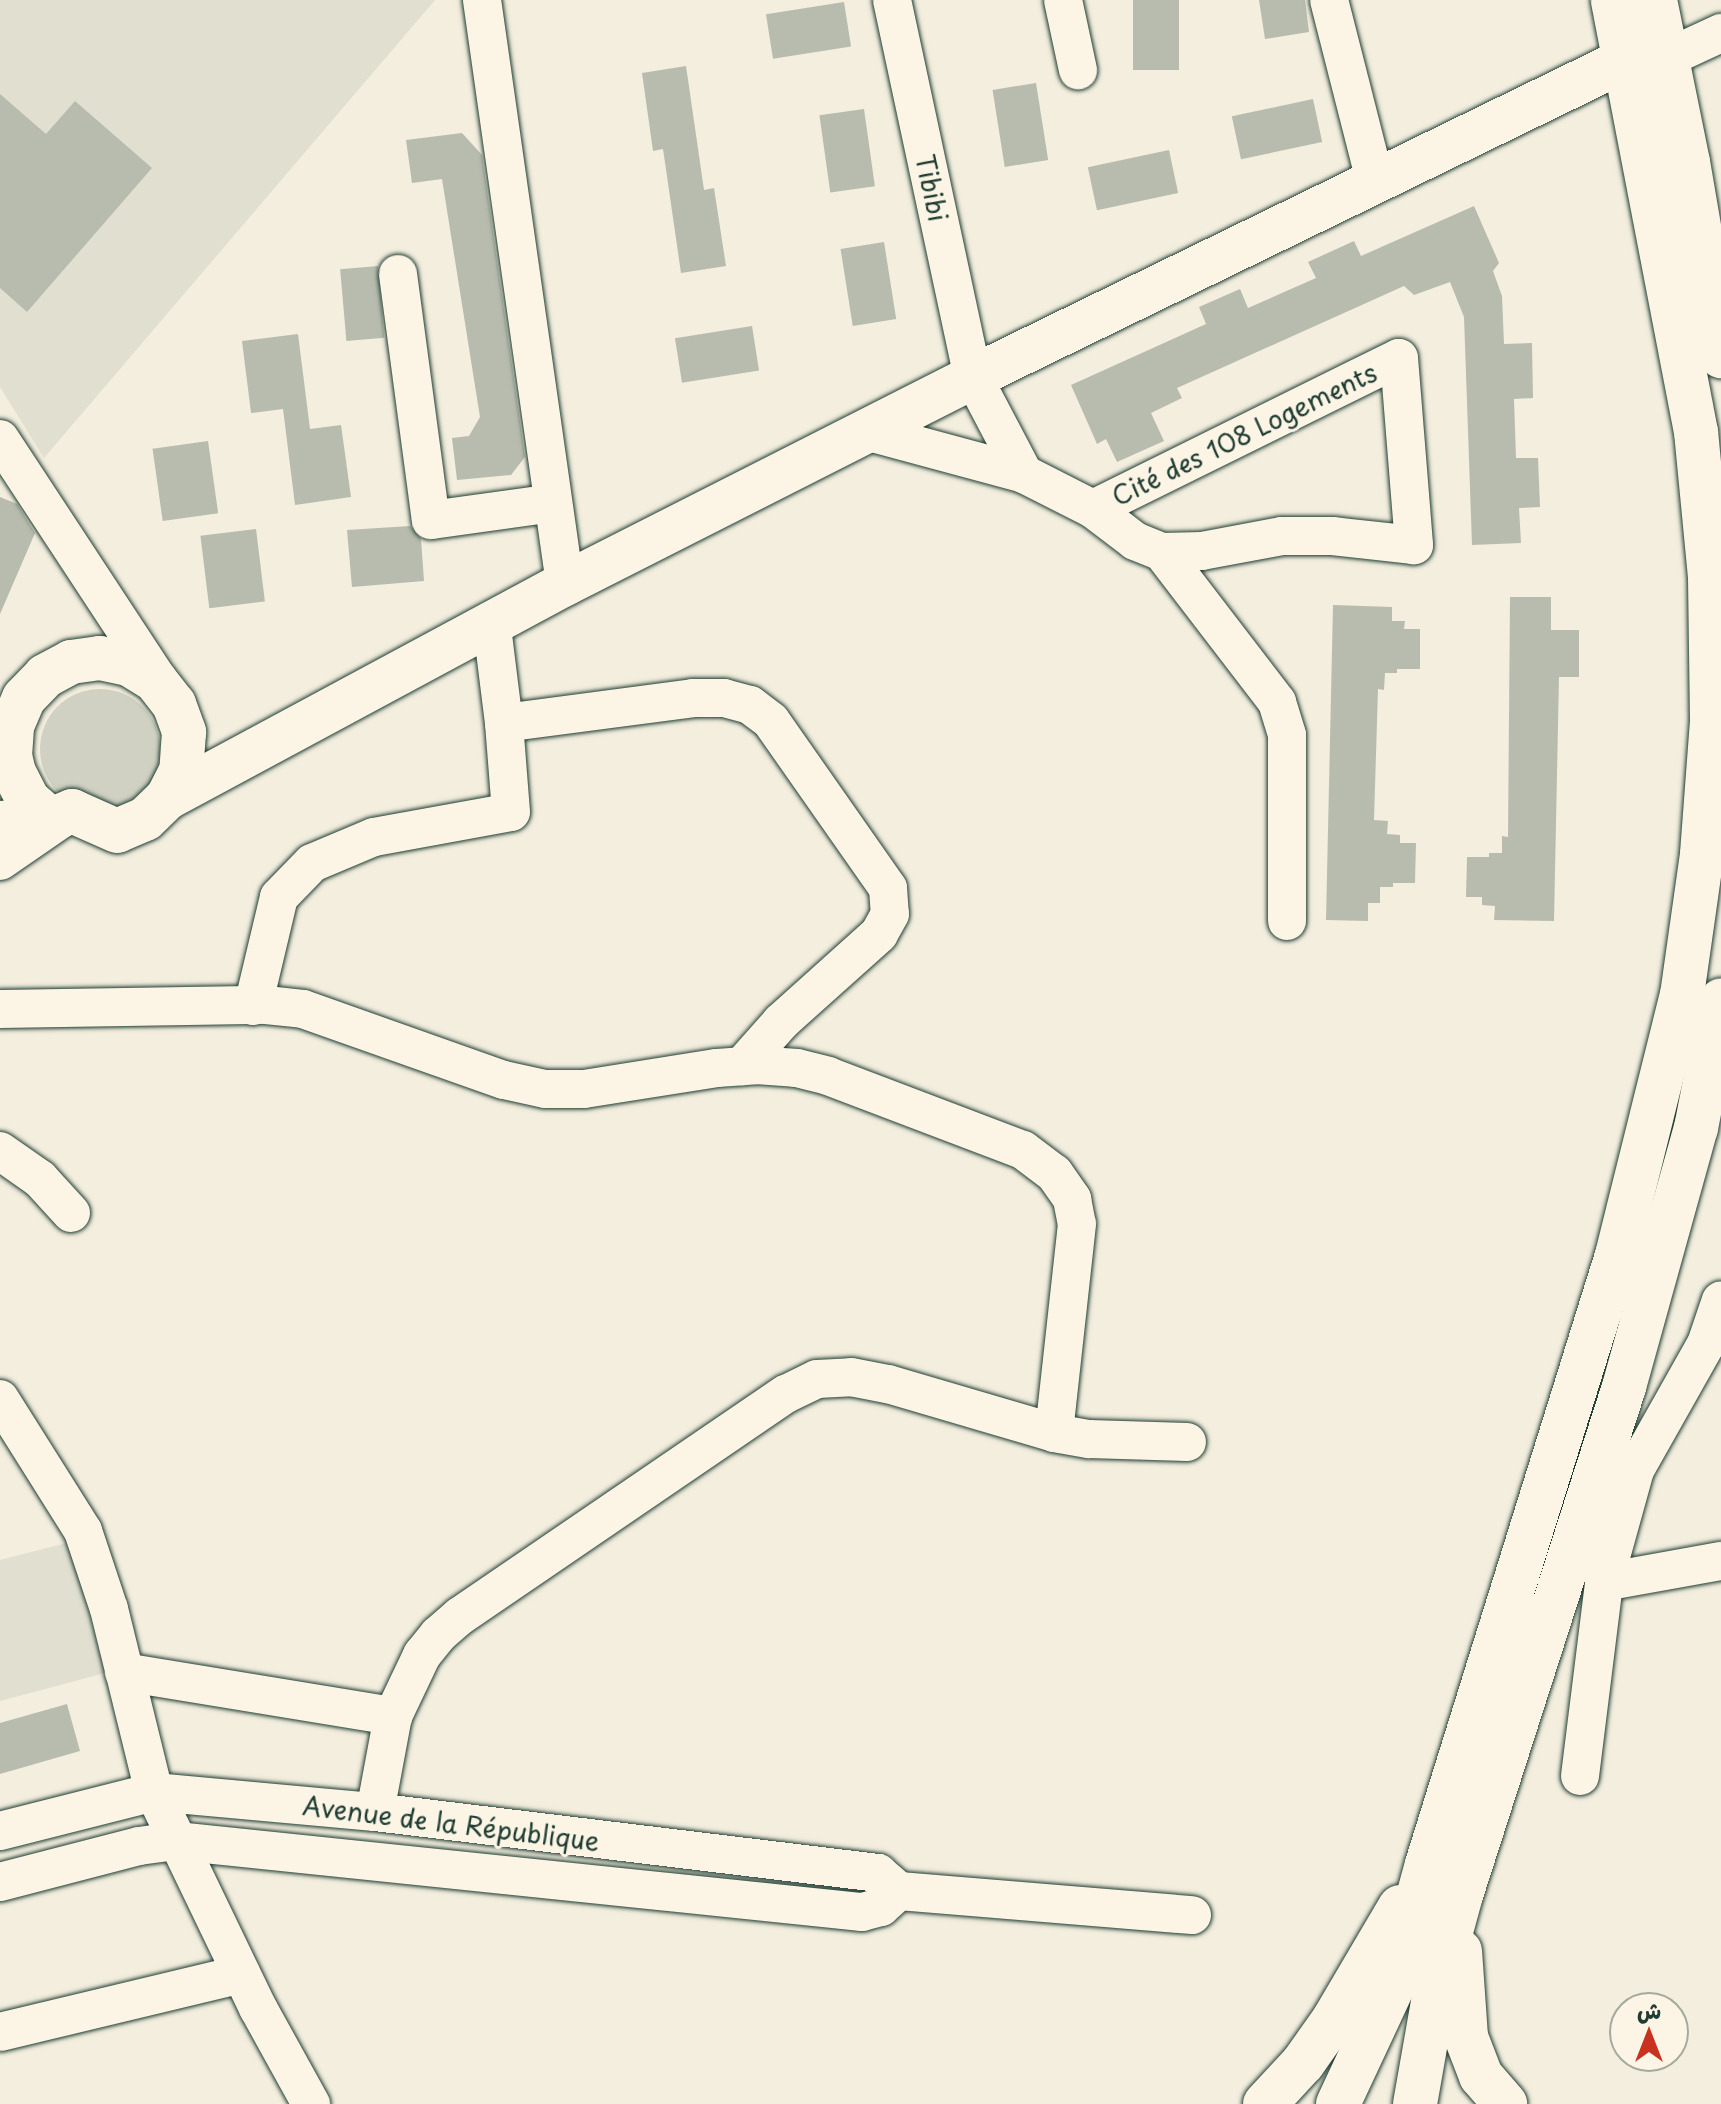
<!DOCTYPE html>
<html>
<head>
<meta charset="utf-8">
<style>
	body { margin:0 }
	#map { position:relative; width:1721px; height:2104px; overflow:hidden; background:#f3eede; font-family:"Playpen Sans","Playpen Sans Arabic",sans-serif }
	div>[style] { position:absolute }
	.built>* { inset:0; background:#e1dfd0 }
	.green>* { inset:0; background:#d0d1c2 }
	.round { border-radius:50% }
	.building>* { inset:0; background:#b8bcae; transform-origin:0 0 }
	.roads { filter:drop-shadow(0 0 2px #1f3d34) drop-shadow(0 0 2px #1f3d34) }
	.street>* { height:38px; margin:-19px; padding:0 19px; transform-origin:19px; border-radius:19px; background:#fcf5e5 }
	.secondary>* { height:44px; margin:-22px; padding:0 22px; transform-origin:22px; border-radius:22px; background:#fcf5e5 }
	.highway>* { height:44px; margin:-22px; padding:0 22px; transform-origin:22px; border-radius:22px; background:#fcf5e5 }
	span { translate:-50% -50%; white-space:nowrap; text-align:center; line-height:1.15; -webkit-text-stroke:6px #fcf5e5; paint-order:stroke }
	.street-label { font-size:26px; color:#1f3d34 }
	.north { position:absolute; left:1609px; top:1992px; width:80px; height:80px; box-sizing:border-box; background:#fcf5e5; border:2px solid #a4ab9e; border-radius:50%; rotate:0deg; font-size:22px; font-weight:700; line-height:32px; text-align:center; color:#1f3d34 }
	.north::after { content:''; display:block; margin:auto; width:28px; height:36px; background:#c8321e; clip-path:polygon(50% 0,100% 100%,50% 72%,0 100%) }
</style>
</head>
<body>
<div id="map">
	<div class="built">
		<i style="clip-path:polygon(0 0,435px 0,44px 458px,0 387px)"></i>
		<i style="clip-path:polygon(70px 1542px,105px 1673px,0 1701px,0 1560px)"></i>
	</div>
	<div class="green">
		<i class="round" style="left:40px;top:689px;width:120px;height:120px"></i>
	</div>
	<div class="building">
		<i style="left:1133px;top:0;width:46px;height:70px"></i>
		<i style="clip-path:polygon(1259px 0,1305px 0,1309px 32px,1265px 39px)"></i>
		<i style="left:844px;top:2px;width:45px;height:79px;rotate:81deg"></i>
		<i style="clip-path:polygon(686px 66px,704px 190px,714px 188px,726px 266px,681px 273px,663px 149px,653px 151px,642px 73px)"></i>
		<i style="left:1036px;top:83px;width:78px;height:44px;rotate:81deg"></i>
		<i style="clip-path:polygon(0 94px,46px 134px,75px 101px,152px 168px,27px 312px,0 288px)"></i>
		<i style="left:1313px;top:99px;width:44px;height:83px;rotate:78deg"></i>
		<i style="left:864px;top:109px;width:78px;height:45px;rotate:82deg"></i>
		<i style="clip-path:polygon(462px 133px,482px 155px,525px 457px,511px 475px,457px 480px,452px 438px,469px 436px,480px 417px,442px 179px,412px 183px,406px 140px)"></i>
		<i style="left:1169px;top:150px;width:44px;height:83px;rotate:78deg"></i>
		<i style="clip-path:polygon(1474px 206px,1499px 263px,1493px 271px,1502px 296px,1504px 344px,1532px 343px,1533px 398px,1514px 399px,1516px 458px,1538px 458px,1540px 507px,1519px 508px,1521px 543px,1472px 545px,1464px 317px,1450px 282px,1414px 295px,1404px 286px,1177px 388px,1182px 398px,1151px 413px,1164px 441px,1117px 462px,1106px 439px,1097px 444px,1071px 385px,1206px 324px,1199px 307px,1240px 289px,1248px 308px,1316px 278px,1308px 262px,1354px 241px,1361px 256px)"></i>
		<i style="left:884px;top:242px;width:78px;height:44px;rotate:81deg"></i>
		<i style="left:378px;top:266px;width:72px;height:38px;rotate:85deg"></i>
		<i style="left:752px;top:326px;width:45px;height:78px;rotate:81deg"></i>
		<i style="clip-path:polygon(298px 334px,310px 429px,341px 425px,351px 497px,295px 505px,283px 409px,251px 413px,242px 341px)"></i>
		<i style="left:208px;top:441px;width:73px;height:56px;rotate:82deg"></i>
		<i style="clip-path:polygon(0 497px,17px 504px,35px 533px,0 614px)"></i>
		<i style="clip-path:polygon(410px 526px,421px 539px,424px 581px,352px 587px,347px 530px)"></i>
		<i style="left:256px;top:529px;width:73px;height:56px;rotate:83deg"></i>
		<i style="clip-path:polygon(1510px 597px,1551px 597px,1551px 630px,1579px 630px,1579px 677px,1559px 677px,1554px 921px,1494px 920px,1495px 906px,1482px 905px,1482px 897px,1466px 897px,1467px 857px,1489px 857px,1489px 853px,1502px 853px,1502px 836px,1508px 837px)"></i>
		<i style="clip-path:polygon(1333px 605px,1392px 607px,1392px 621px,1405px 621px,1404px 629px,1420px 629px,1420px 669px,1397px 669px,1397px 673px,1385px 673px,1384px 690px,1378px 689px,1374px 820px,1388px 821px,1387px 834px,1400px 835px,1400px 843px,1416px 843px,1415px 883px,1393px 883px,1393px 887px,1380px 887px,1380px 903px,1368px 903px,1368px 921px,1326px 920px)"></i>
		<i style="clip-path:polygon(67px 1704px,80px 1751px,0 1774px,0 1723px)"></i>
	</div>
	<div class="roads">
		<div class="street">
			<i style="left:482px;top:0;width:590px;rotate:81.91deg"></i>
			<i style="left:892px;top:0;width:386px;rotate:77.9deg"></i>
			<i style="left:973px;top:377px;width:110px;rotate:62.3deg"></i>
			<i style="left:1024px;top:474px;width:77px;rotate:26.9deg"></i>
			<i style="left:1093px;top:509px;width:341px;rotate:-26.3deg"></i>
			<i style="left:1399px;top:358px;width:188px;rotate:85.4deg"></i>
			<i style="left:1414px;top:545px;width:82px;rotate:-173.7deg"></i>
			<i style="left:1332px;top:536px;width:50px;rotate:180deg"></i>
			<i style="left:1282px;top:536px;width:81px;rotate:169.4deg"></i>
			<i style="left:1202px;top:551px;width:40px;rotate:178.6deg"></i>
			<i style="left:1162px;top:552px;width:29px;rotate:-158deg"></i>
			<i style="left:1135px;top:541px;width:53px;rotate:-142.7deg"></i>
			<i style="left:1063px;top:0;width:72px;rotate:77.9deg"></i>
			<i style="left:1329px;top:0;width:187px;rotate:75.7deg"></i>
			<i style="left:1667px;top:58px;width:60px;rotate:-24.8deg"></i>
			<i style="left:398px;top:274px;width:248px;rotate:82.4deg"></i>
			<i style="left:431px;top:520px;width:123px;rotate:-7.9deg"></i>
			<i style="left:865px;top:431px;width:165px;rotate:15.1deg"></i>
			<i style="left:0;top:439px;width:297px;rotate:56.7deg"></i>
			<i style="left:1162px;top:552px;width:189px;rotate:52.5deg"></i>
			<i style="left:1277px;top:702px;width:34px;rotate:73deg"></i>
			<i style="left:1287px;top:735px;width:186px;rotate:90deg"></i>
			<i style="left:492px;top:627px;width:97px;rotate:82.9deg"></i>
			<i style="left:0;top:861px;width:81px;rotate:-34.5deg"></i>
			<i style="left:253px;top:1006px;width:112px;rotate:-76.6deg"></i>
			<i style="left:279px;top:897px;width:47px;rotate:-45.9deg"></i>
			<i style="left:312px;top:863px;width:67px;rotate:-22.8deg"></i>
			<i style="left:374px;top:837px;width:139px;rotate:-10.3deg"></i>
			<i style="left:511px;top:812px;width:89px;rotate:-94.5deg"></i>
			<i style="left:504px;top:723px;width:191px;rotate:-7.5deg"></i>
			<i style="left:693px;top:698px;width:31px"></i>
			<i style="left:724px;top:698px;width:27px;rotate:15deg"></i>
			<i style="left:750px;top:705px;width:26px;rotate:37deg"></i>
			<i style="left:771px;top:721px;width:204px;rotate:55deg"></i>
			<i style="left:888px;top:888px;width:26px;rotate:86deg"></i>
			<i style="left:890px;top:914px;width:23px;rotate:119deg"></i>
			<i style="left:879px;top:934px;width:132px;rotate:138.1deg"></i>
			<i style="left:781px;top:1022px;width:59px;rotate:131.6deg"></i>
			<i style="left:0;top:1009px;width:266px;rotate:-0.9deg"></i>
			<i style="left:266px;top:1005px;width:37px;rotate:6deg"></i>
			<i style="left:303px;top:1009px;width:213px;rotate:19.5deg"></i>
			<i style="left:504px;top:1080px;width:42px;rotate:12.4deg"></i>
			<i style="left:545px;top:1089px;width:39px"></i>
			<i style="left:584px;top:1089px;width:135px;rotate:-9deg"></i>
			<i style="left:717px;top:1068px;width:39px;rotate:-4deg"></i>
			<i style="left:756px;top:1065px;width:41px;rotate:4.2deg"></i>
			<i style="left:797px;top:1068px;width:32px;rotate:14deg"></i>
			<i style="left:828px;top:1076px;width:209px;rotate:20.8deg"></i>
			<i style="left:1023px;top:1150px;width:39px;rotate:37deg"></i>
			<i style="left:1054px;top:1173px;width:32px;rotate:55deg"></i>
			<i style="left:1072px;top:1199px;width:25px;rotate:79deg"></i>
			<i style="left:1077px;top:1224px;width:210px;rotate:96.3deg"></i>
			<i style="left:0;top:1151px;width:49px;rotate:35deg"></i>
			<i style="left:40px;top:1179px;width:46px;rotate:47.6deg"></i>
			<i style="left:0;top:1399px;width:156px;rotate:57.8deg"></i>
			<i style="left:83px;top:1531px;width:82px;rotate:71.6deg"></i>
			<i style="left:109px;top:1609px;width:188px;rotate:76.2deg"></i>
			<i style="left:154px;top:1792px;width:240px;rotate:64.3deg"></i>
			<i style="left:258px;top:2008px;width:110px;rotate:61.1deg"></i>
			<i style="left:1604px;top:1582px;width:119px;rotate:-10.2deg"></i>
			<i style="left:124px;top:1672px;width:273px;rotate:9.3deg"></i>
			<i style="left:1580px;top:1776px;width:195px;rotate:-82.9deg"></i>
			<i style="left:1604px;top:1582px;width:116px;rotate:-74.5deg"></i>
			<i style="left:1635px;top:1470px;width:145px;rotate:-60.6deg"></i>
			<i style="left:1706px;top:1344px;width:46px;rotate:-71.2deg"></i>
			<i style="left:375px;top:1812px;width:98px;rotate:-79.4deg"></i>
			<i style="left:393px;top:1716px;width:68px;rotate:-64.6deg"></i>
			<i style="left:422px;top:1655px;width:26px;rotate:-51deg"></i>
			<i style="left:438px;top:1635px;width:29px;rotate:-41deg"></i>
			<i style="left:460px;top:1616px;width:394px;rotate:-34.3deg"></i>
			<i style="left:786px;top:1394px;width:34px;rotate:-26deg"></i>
			<i style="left:817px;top:1379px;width:34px;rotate:-3deg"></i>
			<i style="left:851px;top:1377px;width:38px;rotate:11deg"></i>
			<i style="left:888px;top:1384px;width:173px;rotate:16.4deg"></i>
			<i style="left:1054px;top:1433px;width:36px;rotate:10deg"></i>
			<i style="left:1089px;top:1439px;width:98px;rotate:1.8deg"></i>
			<i style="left:0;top:1831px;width:159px;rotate:-14.2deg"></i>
			<i style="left:154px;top:1792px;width:222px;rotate:5.2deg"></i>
			<i style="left:375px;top:1812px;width:507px;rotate:6.91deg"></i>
			<i style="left:878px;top:1873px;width:28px;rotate:41deg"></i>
			<i style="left:899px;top:1891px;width:294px;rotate:4.7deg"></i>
			<i style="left:0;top:1882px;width:144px;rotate:-14.5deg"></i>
			<i style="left:139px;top:1846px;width:37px;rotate:-8deg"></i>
			<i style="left:176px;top:1841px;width:690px;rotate:5.91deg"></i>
			<i style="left:862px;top:1912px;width:20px;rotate:-15deg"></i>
			<i style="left:881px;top:1907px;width:24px;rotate:-42deg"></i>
			<i style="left:0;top:2032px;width:248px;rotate:-13.5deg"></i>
		</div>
		<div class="secondary">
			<i style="left:100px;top:658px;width:30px;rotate:12deg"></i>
			<i style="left:129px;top:664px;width:31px;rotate:32deg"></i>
			<i style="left:155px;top:680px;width:31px;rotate:52deg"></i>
			<i style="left:174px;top:704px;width:30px;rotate:70deg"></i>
			<i style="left:184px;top:732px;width:39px;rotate:94deg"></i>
			<i style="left:181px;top:771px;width:30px;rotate:117deg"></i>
			<i style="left:167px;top:798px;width:30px;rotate:136deg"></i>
			<i style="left:145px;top:819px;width:30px;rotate:157deg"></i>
			<i style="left:117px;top:831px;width:49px;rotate:-156deg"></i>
			<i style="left:72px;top:811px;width:23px;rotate:157deg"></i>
			<i style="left:51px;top:820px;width:30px;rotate:-139deg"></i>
			<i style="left:28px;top:800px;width:30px;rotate:-117deg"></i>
			<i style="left:14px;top:773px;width:17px;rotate:-103deg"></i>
			<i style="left:10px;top:756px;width:30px;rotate:-86deg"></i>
			<i style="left:12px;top:726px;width:30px;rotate:-67deg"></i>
			<i style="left:24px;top:698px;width:30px;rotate:-46deg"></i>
			<i style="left:45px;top:676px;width:30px;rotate:-28deg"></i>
			<i style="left:71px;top:662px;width:29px;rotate:-8deg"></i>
			<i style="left:167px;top:798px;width:452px;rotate:-28.3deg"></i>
			<i style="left:565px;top:584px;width:458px;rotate:-26.9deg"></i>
			<i style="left:973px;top:377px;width:725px;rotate:-25.93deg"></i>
			<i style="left:0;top:823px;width:51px;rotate:-3.4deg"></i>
		</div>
		<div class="highway">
			<i style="left:1655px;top:0;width:165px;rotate:78.5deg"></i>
			<i style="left:1688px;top:162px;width:197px;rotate:80.3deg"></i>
			<i style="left:1460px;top:1951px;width:86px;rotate:86deg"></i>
			<i style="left:1466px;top:2037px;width:42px;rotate:69deg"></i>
			<i style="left:1481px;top:2076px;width:37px;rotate:49deg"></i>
			<i style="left:1265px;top:2104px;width:56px;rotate:-47.2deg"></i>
			<i style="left:1303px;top:2063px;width:54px;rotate:-54.8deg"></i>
			<i style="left:1334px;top:2019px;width:130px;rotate:-59.5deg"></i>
			<i style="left:1338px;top:2104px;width:132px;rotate:-65deg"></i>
			<i style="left:1394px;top:1984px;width:124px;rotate:-74.6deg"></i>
			<i style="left:1427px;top:1864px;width:638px;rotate:-72.67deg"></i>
			<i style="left:1617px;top:1255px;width:268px;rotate:-76deg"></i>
			<i style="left:1682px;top:995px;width:142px;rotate:-81.9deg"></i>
			<i style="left:1702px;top:854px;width:133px;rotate:-85.7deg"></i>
			<i style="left:1712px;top:721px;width:144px;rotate:-90.8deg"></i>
			<i style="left:1710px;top:577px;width:146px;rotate:-95.5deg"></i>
			<i style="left:1696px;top:432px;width:440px;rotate:-100.9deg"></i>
			<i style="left:1415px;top:2104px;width:116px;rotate:-80deg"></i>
			<i style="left:1435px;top:1990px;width:98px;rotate:-74.7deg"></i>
			<i style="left:1461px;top:1895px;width:534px;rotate:-72.21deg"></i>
			<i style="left:1624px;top:1387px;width:269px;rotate:-74.5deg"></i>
			<i style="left:1696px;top:1128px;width:130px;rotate:-78.9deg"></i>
		</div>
	</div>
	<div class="street-label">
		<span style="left:932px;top:188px;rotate:78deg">Tibibi</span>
		<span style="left:1244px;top:434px;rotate:-26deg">Cité des 108 Logements</span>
		<span style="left:451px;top:1823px;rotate:7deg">Avenue de la République</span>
	</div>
	<div class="north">ش</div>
</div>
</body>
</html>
